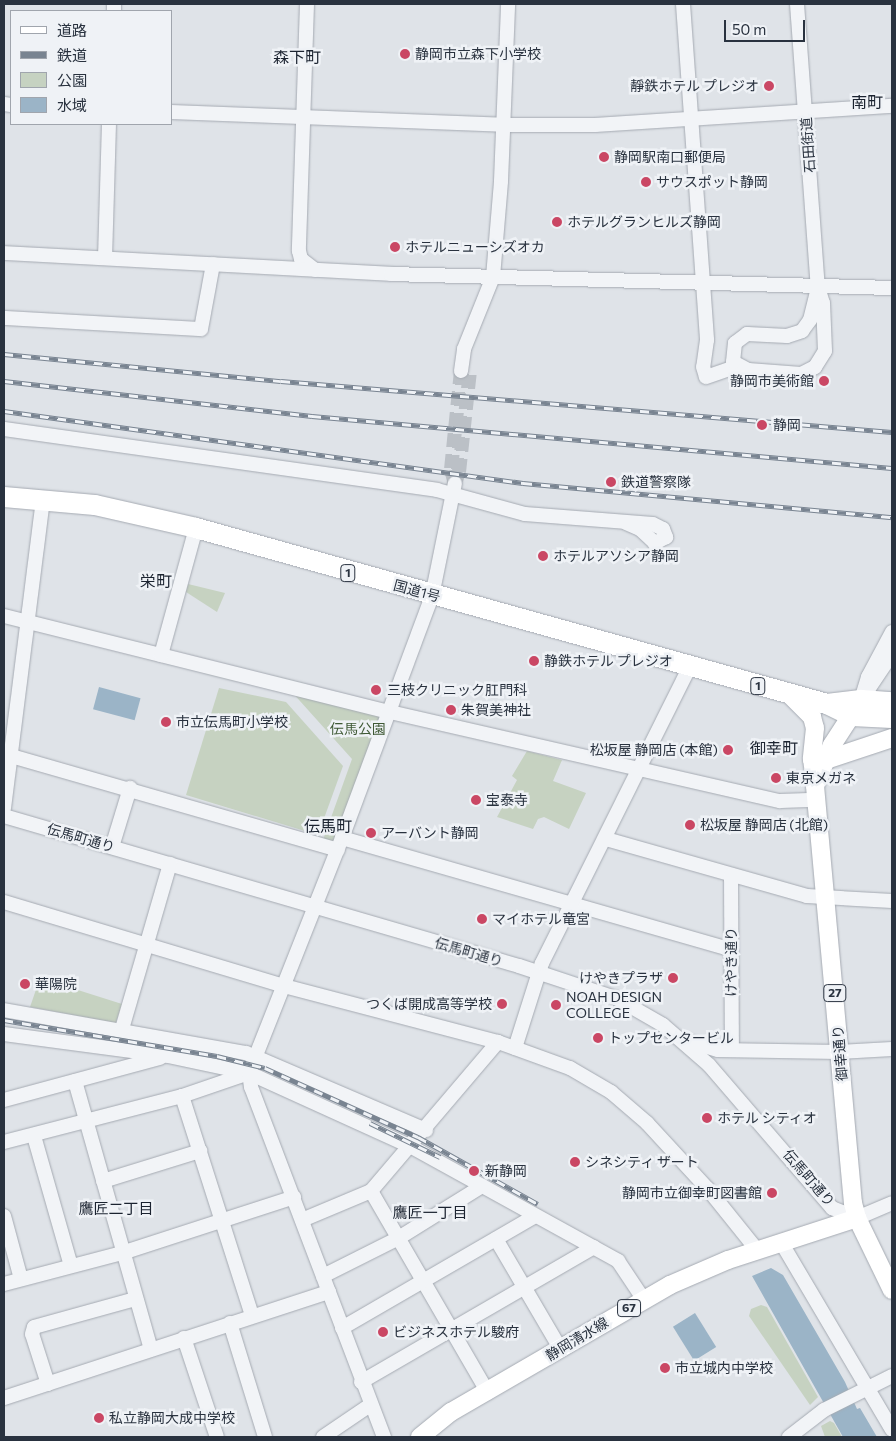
<!DOCTYPE html>
<html>
<head>
<meta charset="utf-8">
<style>
	body { margin:0 }
	#map { position:relative; width:896px; height:1441px; overflow:hidden; background:#dfe3e8; font-family:Commissioner,"Noto Sans JP",sans-serif }
	div>[style] { position:absolute }
	.green>* { inset:0; background:#c6d2c1 }
	.water>* { inset:0; background:#9bb4c7; transform-origin:0 0 }
	.minor-tunnel>* { height:14px; margin-top:-7px; transform-origin:0; background:repeating-linear-gradient(90deg,#bbc0c6 0 14px,transparent 0 21px) }
	.roads { filter:drop-shadow(0 0 1px #a5aab2) drop-shadow(0 0 1px #a5aab2) }
	.minor>* { height:14px; margin:-7px; padding:0 7px; transform-origin:7px; border-radius:7px; background:#f2f4f7 }
	.major>* { height:18px; margin:-9px; padding:0 9px; transform-origin:9px; border-radius:9px; background:#fff }
	.highway>* { height:20px; margin:-10px; padding:0 10px; transform-origin:10px; border-radius:10px; background:#fff }
	.rail>* { height:5px; margin-top:-2.5px; transform-origin:0; background:repeating-linear-gradient(90deg,#eff2f6 0 9px,#798491 0 18px); box-sizing:border-box; border-block:1px solid #798491 }
	.dots>* { width:14px; height:14px; translate:-50% -50%; box-sizing:border-box; border:2px solid #eff2f6; border-radius:50% }
	span { translate:-50% -50%; white-space:nowrap; text-align:center; line-height:1.15; -webkit-text-stroke:5px #eff2f6; paint-order:stroke }
	.shield-label span { padding:1px 4px; background:#eff2f6; border:1px solid; border-radius:4px; -webkit-text-stroke-width:0 }
	.shield-label { font-size:12px; color:#29323f; font-weight:700 }
	.poi-label { font-size:14px; color:#29323f }
	.left { translate:0 -50%; text-align:left }
	.right { translate:-100% -50%; text-align:right }
	.street-label { font-size:14px; color:#29323f }
	.park-label { font-size:14px; color:#405a36 }
	.neighbourhood-label { font-size:15px; color:#1b2330 }
	.quarter-label { font-size:16px; color:#1b2330 }
	.frame { position:absolute; inset:0; border:5px solid #29323f; pointer-events:none }
	.legend { position:absolute; left:10px; top:10px; width:162px; height:115px; box-sizing:border-box; background:#eff2f6; border:1px solid #a0a5ad; margin:0; padding:6px 9px; list-style:none; font-size:15px; color:#29323f }
	.legend li { display:flex; align-items:center; gap:10px; height:25px }
	.legend b { width:25px; border:1px solid #a0a5ad }
	.scale { position:absolute; left:724px; top:20px; width:81px; height:22px; box-sizing:border-box; border:2px solid #29323f; border-top:0; padding-left:6px; font-size:15px; line-height:18px; white-space:nowrap; color:#29323f; -webkit-text-stroke:4px #eff2f6; paint-order:stroke }
</style>
</head>
<body>
<div id="map">
	<div class="green">
		<i style="clip-path:polygon(188px 584px,225px 593px,217px 612px,186px 592px)"></i>
		<i style="clip-path:polygon(219px 688px,286px 702px,343px 766px,318px 835px,186px 795px)"></i>
		<i style="clip-path:polygon(291px 691px,390px 712px,336px 844px,323px 840px,352px 759px)"></i>
		<i style="clip-path:polygon(527px 751px,562px 760px,553px 781px,586px 793px,569px 829px,544px 817px,538px 819px,533px 829px,497px 817px,517px 780px,512px 776px)"></i>
		<i style="clip-path:polygon(40px 978px,122px 1004px,116px 1023px,30px 1007px)"></i>
		<i style="clip-path:polygon(761px 1305px,767px 1307px,818px 1397px,810px 1405px,749px 1316px,751px 1309px)"></i>
		<i style="clip-path:polygon(830px 1421px,834px 1423px,842px 1437px,825px 1437px,821px 1426px)"></i>
	</div>
	<div class="water">
		<i style="left:99px;top:687px;width:43px;height:23px;rotate:15deg"></i>
		<i style="clip-path:polygon(771px 1268px,783px 1275px,845px 1382px,857px 1409px,860px 1408px,877px 1437px,843px 1437px,752px 1276px)"></i>
		<i style="left:695px;top:1313px;width:40px;height:26px;rotate:58deg"></i>
	</div>
	<div class="minor-tunnel">
		<i style="left:461px;top:371px;width:100px;rotate:95.8deg"></i>
		<i style="left:451px;top:470px;width:14px;rotate:73deg"></i>
		<i style="left:455px;top:483px;width:12px;rotate:-70deg"></i>
		<i style="left:459px;top:472px;width:102px;rotate:-83.8deg"></i>
	</div>
	<div class="roads">
		<div class="minor">
			<i style="left:307px;top:4px;width:247px;rotate:91.9deg"></i>
			<i style="left:299px;top:251px;width:8px;rotate:76deg"></i>
			<i style="left:301px;top:259px;width:18px;rotate:38deg"></i>
			<i style="left:683px;top:4px;width:337px;rotate:85.9deg"></i>
			<i style="left:707px;top:340px;width:27px;rotate:98deg"></i>
			<i style="left:703px;top:367px;width:10px;rotate:73deg"></i>
			<i style="left:706px;top:377px;width:34px;rotate:-19deg"></i>
			<i style="left:797px;top:4px;width:284px;rotate:85.8deg"></i>
			<i style="left:818px;top:287px;width:17px;rotate:73deg"></i>
			<i style="left:823px;top:303px;width:48px;rotate:87.6deg"></i>
			<i style="left:825px;top:351px;width:19px;rotate:122deg"></i>
			<i style="left:815px;top:367px;width:16px;rotate:153deg"></i>
			<i style="left:801px;top:374px;width:53px;rotate:-175.7deg"></i>
			<i style="left:748px;top:370px;width:17px;rotate:-152deg"></i>
			<i style="left:733px;top:362px;width:19px;rotate:-84deg"></i>
			<i style="left:735px;top:343px;width:15px;rotate:-37deg"></i>
			<i style="left:747px;top:334px;width:40px;rotate:2.9deg"></i>
			<i style="left:787px;top:336px;width:16px;rotate:-18deg"></i>
			<i style="left:802px;top:331px;width:14px;rotate:-54deg"></i>
			<i style="left:810px;top:320px;width:34px;rotate:-76deg"></i>
			<i style="left:114px;top:11px;width:7px;rotate:-90deg"></i>
			<i style="left:4px;top:104px;width:7px;rotate:8deg"></i>
			<i style="left:171px;top:112px;width:332px;rotate:2.2deg"></i>
			<i style="left:503px;top:125px;width:92px"></i>
			<i style="left:595px;top:125px;width:298px;rotate:-3.7deg"></i>
			<i style="left:4px;top:253px;width:388px;rotate:3.1deg"></i>
			<i style="left:391px;top:274px;width:501px;rotate:1.6deg"></i>
			<i style="left:105px;top:258px;width:134px;rotate:-88.3deg"></i>
			<i style="left:4px;top:318px;width:197px;rotate:3.2deg"></i>
			<i style="left:201px;top:329px;width:66px;rotate:-79.5deg"></i>
			<i style="left:461px;top:371px;width:22px;rotate:-82deg"></i>
			<i style="left:464px;top:349px;width:78px;rotate:-68.1deg"></i>
			<i style="left:493px;top:277px;width:96px;rotate:-85.2deg"></i>
			<i style="left:501px;top:181px;width:177px;rotate:-87.7deg"></i>
			<i style="left:4px;top:429px;width:437px;rotate:8deg"></i>
			<i style="left:437px;top:490px;width:91px;rotate:15.3deg"></i>
			<i style="left:525px;top:514px;width:128px;rotate:4.5deg"></i>
			<i style="left:653px;top:524px;width:11px;rotate:27deg"></i>
			<i style="left:663px;top:529px;width:9px;rotate:69deg"></i>
			<i style="left:666px;top:537px;width:13px;rotate:151deg"></i>
			<i style="left:655px;top:543px;width:21px;rotate:-137deg"></i>
			<i style="left:640px;top:529px;width:15px;rotate:-157deg"></i>
			<i style="left:4px;top:616px;width:398px;rotate:14deg"></i>
			<i style="left:390px;top:712px;width:400px;rotate:12.9deg"></i>
			<i style="left:780px;top:801px;width:36px;rotate:-2deg"></i>
			<i style="left:892px;top:632px;width:51px;rotate:118.1deg"></i>
			<i style="left:868px;top:677px;width:24px;rotate:107deg"></i>
			<i style="left:861px;top:700px;width:55px;rotate:-56deg"></i>
			<i style="left:161px;top:655px;width:132px;rotate:-74.6deg"></i>
			<i style="left:11px;top:756px;width:340px;rotate:16deg"></i>
			<i style="left:4px;top:808px;width:312px;rotate:-82.8deg"></i>
			<i style="left:4px;top:816px;width:536px;rotate:16.24deg"></i>
			<i style="left:519px;top:966px;width:102px;rotate:18.3deg"></i>
			<i style="left:616px;top:998px;width:54px;rotate:29.9deg"></i>
			<i style="left:663px;top:1025px;width:61px;rotate:41deg"></i>
			<i style="left:709px;top:1065px;width:189px;rotate:49.3deg"></i>
			<i style="left:832px;top:1208px;width:27px;rotate:22deg"></i>
			<i style="left:857px;top:1218px;width:38px;rotate:-23deg"></i>
			<i style="left:342px;top:838px;width:404px;rotate:16deg"></i>
			<i style="left:606px;top:839px;width:209px;rotate:15.8deg"></i>
			<i style="left:807px;top:896px;width:85px;rotate:3.4deg"></i>
			<i style="left:112px;top:847px;width:62px;rotate:-73deg"></i>
			<i style="left:731px;top:875px;width:174px;rotate:89.7deg"></i>
			<i style="left:4px;top:902px;width:292px;rotate:16.7deg"></i>
			<i style="left:284px;top:986px;width:221px;rotate:14.7deg"></i>
			<i style="left:498px;top:1042px;width:77px;rotate:19.9deg"></i>
			<i style="left:570px;top:1068px;width:48px;rotate:30.3deg"></i>
			<i style="left:611px;top:1092px;width:48px;rotate:40.7deg"></i>
			<i style="left:647px;top:1123px;width:90px;rotate:47.3deg"></i>
			<i style="left:708px;top:1189px;width:78px;rotate:51.2deg"></i>
			<i style="left:4px;top:1010px;width:246px;rotate:10.1deg"></i>
			<i style="left:246px;top:1053px;width:196px;rotate:23.2deg"></i>
			<i style="left:122px;top:1029px;width:172px;rotate:-73.8deg"></i>
			<i style="left:4px;top:1034px;width:165px;rotate:7.6deg"></i>
			<i style="left:168px;top:1056px;width:83px;rotate:11.9deg"></i>
			<i style="left:249px;top:1073px;width:177px;rotate:24.4deg"></i>
			<i style="left:410px;top:1146px;width:238px;rotate:28.9deg"></i>
			<i style="left:618px;top:1261px;width:47px;rotate:56.3deg"></i>
			<i style="left:688px;top:1041px;width:31px;rotate:17deg"></i>
			<i style="left:718px;top:1050px;width:121px;rotate:0.9deg"></i>
			<i style="left:839px;top:1052px;width:53px;rotate:-3.2deg"></i>
			<i style="left:515px;top:1048px;width:89px;rotate:-72.4deg"></i>
			<i style="left:542px;top:963px;width:332px;rotate:-63.5deg"></i>
			<i style="left:75px;top:1081px;width:279px;rotate:74.2deg"></i>
			<i style="left:182px;top:1096px;width:231px;rotate:72.3deg"></i>
			<i style="left:4px;top:1100px;width:162px;rotate:-15.1deg"></i>
			<i style="left:34px;top:1136px;width:135px;rotate:74.1deg"></i>
			<i style="left:4px;top:1142px;width:184px;rotate:-14.5deg"></i>
			<i style="left:182px;top:1096px;width:71px;rotate:-18.9deg"></i>
			<i style="left:103px;top:1181px;width:102px;rotate:-17.2deg"></i>
			<i style="left:371px;top:1191px;width:233px;rotate:59.9deg"></i>
			<i style="left:4px;top:1216px;width:65px;rotate:74.9deg"></i>
			<i style="left:302px;top:1220px;width:75px;rotate:-22.8deg"></i>
			<i style="left:371px;top:1191px;width:196px;rotate:-49.6deg"></i>
			<i style="left:496px;top:1239px;width:126px;rotate:59.6deg"></i>
			<i style="left:781px;top:1242px;width:218px;rotate:59.4deg"></i>
			<i style="left:323px;top:1276px;width:83px;rotate:-26.6deg"></i>
			<i style="left:397px;top:1239px;width:100px;rotate:-31.9deg"></i>
			<i style="left:4px;top:1284px;width:122px;rotate:-14.7deg"></i>
			<i style="left:122px;top:1253px;width:181px;rotate:-18deg"></i>
			<i style="left:230px;top:1323px;width:119px;rotate:72.9deg"></i>
			<i style="left:342px;top:1328px;width:223px;rotate:-30.1deg"></i>
			<i style="left:184px;top:1338px;width:104px;rotate:71.6deg"></i>
			<i style="left:361px;top:1382px;width:269px;rotate:-30.1deg"></i>
			<i style="left:48px;top:1384px;width:52px;rotate:-107.7deg"></i>
			<i style="left:32px;top:1334px;width:7px;rotate:-74deg"></i>
			<i style="left:34px;top:1327px;width:106px;rotate:-15.4deg"></i>
			<i style="left:4px;top:1398px;width:342px;rotate:-18.1deg"></i>
			<i style="left:323px;top:1437px;width:57px;rotate:-34.2deg"></i>
			<i style="left:384px;top:1437px;width:374px;rotate:-110.8deg"></i>
			<i style="left:251px;top:1087px;width:14px;rotate:-98deg"></i>
			<i style="left:249px;top:1073px;width:253px;rotate:-68.4deg"></i>
			<i style="left:342px;top:838px;width:258px;rotate:-69.6deg"></i>
			<i style="left:432px;top:596px;width:115px;rotate:-78.5deg"></i>
			<i style="left:789px;top:1437px;width:44px;rotate:-37.6deg"></i>
			<i style="left:824px;top:1410px;width:76px;rotate:-26.6deg"></i>
		</div>
		<div class="major">
			<i style="left:791px;top:696px;width:30px;rotate:45deg"></i>
			<i style="left:812px;top:717px;width:11px;rotate:75deg"></i>
			<i style="left:815px;top:728px;width:31px;rotate:96deg"></i>
			<i style="left:812px;top:759px;width:22px;rotate:82deg"></i>
			<i style="left:858px;top:705px;width:48px;rotate:123deg"></i>
			<i style="left:832px;top:745px;width:44px;rotate:112.5deg"></i>
			<i style="left:815px;top:786px;width:419px;rotate:84.8deg"></i>
			<i style="left:853px;top:1203px;width:16px;rotate:75deg"></i>
			<i style="left:857px;top:1218px;width:80px;rotate:64.1deg"></i>
			<i style="left:826px;top:760px;width:70px;rotate:-18.4deg"></i>
			<i style="left:420px;top:1437px;width:40px;rotate:-39deg"></i>
			<i style="left:451px;top:1412px;width:253px;rotate:-30.1deg"></i>
			<i style="left:670px;top:1285px;width:63px;rotate:-23.3deg"></i>
			<i style="left:728px;top:1260px;width:136px;rotate:-18deg"></i>
		</div>
		<div class="highway">
			<i style="left:4px;top:497px;width:91px;rotate:5deg"></i>
			<i style="left:95px;top:505px;width:104px;rotate:12.8deg"></i>
			<i style="left:196px;top:528px;width:655px;rotate:15.58deg"></i>
			<i style="left:827px;top:704px;width:28px;rotate:26deg"></i>
			<i style="left:852px;top:716px;width:40px;rotate:2.9deg"></i>
			<i style="left:827px;top:704px;width:34px;rotate:-7deg"></i>
			<i style="left:861px;top:700px;width:31px;rotate:4deg"></i>
		</div>
	</div>
	<div class="rail">
		<i style="left:4px;top:354px;width:278px;rotate:5.6deg"></i>
		<i style="left:281px;top:381px;width:613px;rotate:4.77deg"></i>
		<i style="left:4px;top:381px;width:310px;rotate:6.5deg"></i>
		<i style="left:312px;top:416px;width:582px;rotate:5.12deg"></i>
		<i style="left:4px;top:411px;width:524px;rotate:7.9deg"></i>
		<i style="left:523px;top:483px;width:371px;rotate:5.3deg"></i>
		<i style="left:4px;top:1020px;width:216px;rotate:9.6deg"></i>
		<i style="left:217px;top:1056px;width:49px;rotate:14deg"></i>
		<i style="left:265px;top:1068px;width:168px;rotate:24.3deg"></i>
		<i style="left:418px;top:1137px;width:137px;rotate:29.2deg"></i>
		<i style="left:370px;top:1123px;width:78px;rotate:25.9deg"></i>
	</div>
	<div class="dots">
		<i style="left:405px;top:54px;background:#ca4764"></i>
		<i style="left:769px;top:86px;background:#ca4764"></i>
		<i style="left:604px;top:157px;background:#ca4764"></i>
		<i style="left:646px;top:182px;background:#ca4764"></i>
		<i style="left:557px;top:222px;background:#ca4764"></i>
		<i style="left:395px;top:247px;background:#ca4764"></i>
		<i style="left:824px;top:381px;background:#ca4764"></i>
		<i style="left:762px;top:425px;background:#ca4764"></i>
		<i style="left:611px;top:482px;background:#ca4764"></i>
		<i style="left:543px;top:556px;background:#ca4764"></i>
		<i style="left:534px;top:661px;background:#ca4764"></i>
		<i style="left:376px;top:690px;background:#ca4764"></i>
		<i style="left:451px;top:710px;background:#ca4764"></i>
		<i style="left:166px;top:722px;background:#ca4764"></i>
		<i style="left:728px;top:750px;background:#ca4764"></i>
		<i style="left:776px;top:778px;background:#ca4764"></i>
		<i style="left:476px;top:800px;background:#ca4764"></i>
		<i style="left:690px;top:825px;background:#ca4764"></i>
		<i style="left:371px;top:833px;background:#ca4764"></i>
		<i style="left:482px;top:919px;background:#ca4764"></i>
		<i style="left:673px;top:978px;background:#ca4764"></i>
		<i style="left:25px;top:984px;background:#ca4764"></i>
		<i style="left:502px;top:1004px;background:#ca4764"></i>
		<i style="left:556px;top:1005px;background:#ca4764"></i>
		<i style="left:598px;top:1038px;background:#ca4764"></i>
		<i style="left:707px;top:1118px;background:#ca4764"></i>
		<i style="left:575px;top:1162px;background:#ca4764"></i>
		<i style="left:474px;top:1171px;background:#ca4764"></i>
		<i style="left:772px;top:1193px;background:#ca4764"></i>
		<i style="left:383px;top:1332px;background:#ca4764"></i>
		<i style="left:665px;top:1368px;background:#ca4764"></i>
		<i style="left:99px;top:1418px;background:#ca4764"></i>
	</div>
	<div class="shield-label">
		<span style="left:348px;top:573px">1</span>
		<span style="left:758px;top:686px">1</span>
		<span style="left:835px;top:993px">27</span>
		<span style="left:629px;top:1308px">67</span>
	</div>
	<div class="poi-label">
		<span class="left" style="left:415px;top:54px">静岡市立森下小学校</span>
		<span class="right" style="left:759px;top:86px">靜鉄ホテル プレジオ</span>
		<span class="left" style="left:614px;top:157px">静岡駅南口郵便局</span>
		<span class="left" style="left:656px;top:182px">サウスポット静岡</span>
		<span class="left" style="left:567px;top:222px">ホテルグランヒルズ静岡</span>
		<span class="left" style="left:405px;top:247px">ホテルニューシズオカ</span>
		<span class="right" style="left:814px;top:381px">静岡市美術館</span>
		<span class="left" style="left:773px;top:425px">静岡</span>
		<span class="left" style="left:621px;top:482px">鉄道警察隊</span>
		<span class="left" style="left:553px;top:556px">ホテルアソシア静岡</span>
		<span class="left" style="left:544px;top:661px">静鉄ホテル プレジオ</span>
		<span class="left" style="left:387px;top:690px">三枝クリニック肛門科</span>
		<span class="left" style="left:461px;top:710px">朱賀美神社</span>
		<span class="left" style="left:176px;top:722px">市立伝馬町小学校</span>
		<span class="right" style="left:718px;top:750px">松坂屋 静岡店 (本館)</span>
		<span class="left" style="left:786px;top:778px">東京メガネ</span>
		<span class="left" style="left:486px;top:800px">宝泰寺</span>
		<span class="left" style="left:700px;top:825px">松坂屋 静岡店 (北館)</span>
		<span class="left" style="left:381px;top:833px">アーバント静岡</span>
		<span class="left" style="left:492px;top:919px">マイホテル竜宮</span>
		<span class="right" style="left:663px;top:978px">けやきプラザ</span>
		<span class="left" style="left:35px;top:984px">華陽院</span>
		<span class="left" style="left:566px;top:1005px">NOAH DESIGN<br>COLLEGE</span>
		<span class="right" style="left:492px;top:1004px">つくば開成高等学校</span>
		<span class="left" style="left:608px;top:1038px">トップセンタービル</span>
		<span class="left" style="left:717px;top:1118px">ホテル シティオ</span>
		<span class="left" style="left:585px;top:1162px">シネシティ ザート</span>
		<span class="left" style="left:485px;top:1171px">新静岡</span>
		<span class="right" style="left:762px;top:1193px">静岡市立御幸町図書館</span>
		<span class="left" style="left:393px;top:1332px">ビジネスホテル駿府</span>
		<span class="left" style="left:675px;top:1368px">市立城内中学校</span>
		<span class="left" style="left:109px;top:1418px">私立静岡大成中学校</span>
	</div>
	<div class="street-label">
		<span style="left:808px;top:145px;rotate:-94deg">石田街道</span>
		<span style="left:417px;top:591px;rotate:15deg">国道1号</span>
		<span style="left:81px;top:838px;rotate:16deg">伝馬町通り</span>
		<span style="left:469px;top:952px;rotate:16deg">伝馬町通り</span>
		<span style="left:731px;top:962px;rotate:-90deg">けやき通り</span>
		<span style="left:840px;top:1053px;rotate:-95deg">御幸通り</span>
		<span style="left:809px;top:1178px;rotate:49deg">伝馬町通り</span>
		<span style="left:577px;top:1339px;rotate:-31deg">静岡清水線</span>
	</div>
	<div class="park-label">
		<span style="left:358px;top:729px">伝馬公園</span>
	</div>
	<div class="neighbourhood-label">
		<span style="left:116px;top:1209px">鷹匠二丁目</span>
		<span style="left:430px;top:1213px">鷹匠一丁目</span>
	</div>
	<div class="quarter-label">
		<span style="left:297px;top:57px">森下町</span>
		<span style="left:867px;top:102px">南町</span>
		<span style="left:156px;top:581px">栄町</span>
		<span style="left:774px;top:748px">御幸町</span>
		<span style="left:328px;top:826px">伝馬町</span>
	</div>
	<div class="frame"></div>
	<ul class="legend">
	<li><b style="height:6px;background:#fff"></b>道路</li>
	<li><b style="height:6px;background:#798491"></b>鉄道</li>
	<li><b style="height:14px;background:#c6d2c1"></b>公園</li>
	<li><b style="height:14px;background:#9bb4c7"></b>水域</li>
	</ul>
	<div class="scale">50 m</div>
</div>
</body>
</html>
